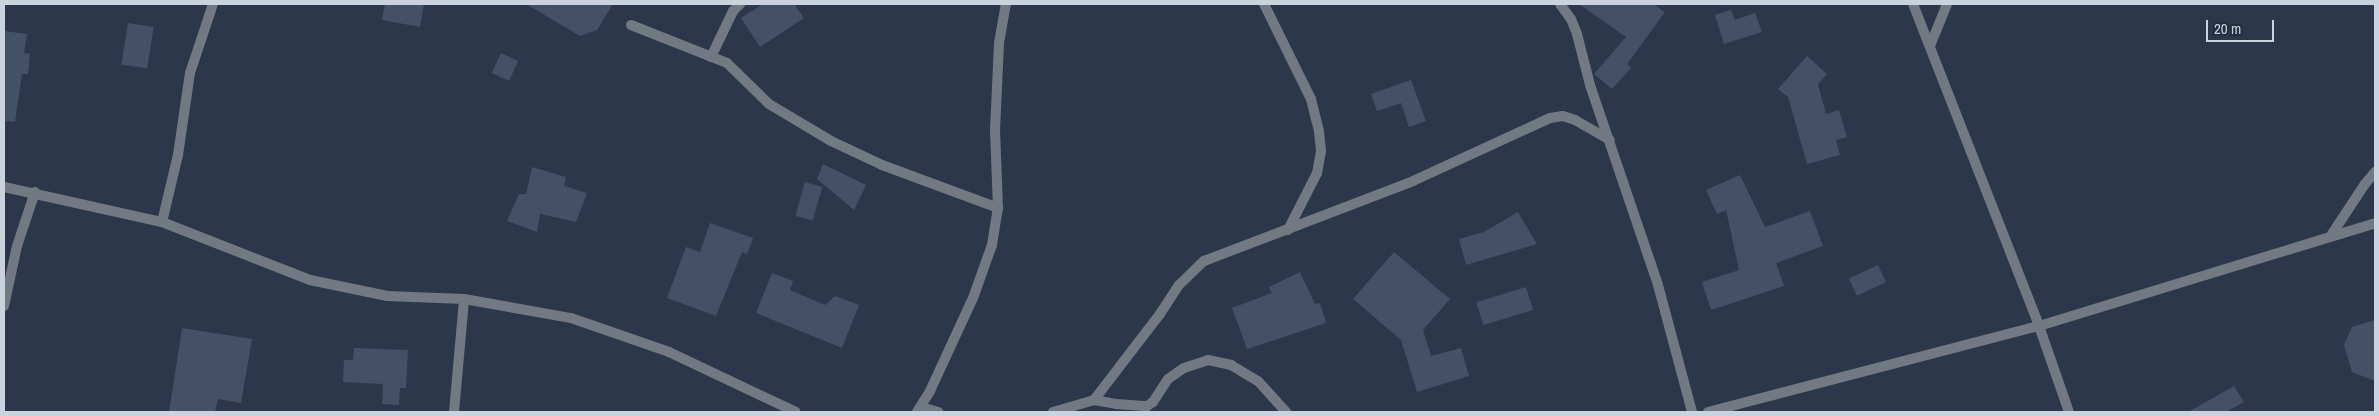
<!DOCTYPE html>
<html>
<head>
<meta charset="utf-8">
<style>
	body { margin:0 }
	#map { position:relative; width:2379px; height:416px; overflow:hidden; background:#2c374b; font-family:"Archivo Narrow",sans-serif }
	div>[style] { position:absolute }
	.building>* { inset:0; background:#445065; transform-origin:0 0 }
	.minor>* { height:10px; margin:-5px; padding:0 5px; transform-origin:5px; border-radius:5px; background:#737983 }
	span { translate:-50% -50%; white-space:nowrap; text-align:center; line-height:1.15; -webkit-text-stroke:4px #222d40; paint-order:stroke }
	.frame { position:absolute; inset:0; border:5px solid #cad2de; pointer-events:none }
	.scale { position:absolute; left:2206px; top:20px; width:68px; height:22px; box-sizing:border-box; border:2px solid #cad2de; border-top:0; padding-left:6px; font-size:15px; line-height:18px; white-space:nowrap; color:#cad2de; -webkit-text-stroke:4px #222d40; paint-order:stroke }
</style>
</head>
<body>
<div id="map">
	<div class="building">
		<i style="clip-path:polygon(385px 4px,424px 4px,420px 27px,382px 20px)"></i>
		<i style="clip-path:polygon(526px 4px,613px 4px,597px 30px,580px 36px)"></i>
		<i style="clip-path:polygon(763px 4px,794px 4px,804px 18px,760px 47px,741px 18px)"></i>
		<i style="clip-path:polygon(1579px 4px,1653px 4px,1665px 12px,1627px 64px,1631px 68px,1612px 89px,1594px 74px,1626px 37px)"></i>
		<i style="clip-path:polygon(1731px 10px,1735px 20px,1755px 13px,1762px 32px,1724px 44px,1715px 15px)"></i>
		<i style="left:128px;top:23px;width:26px;height:42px;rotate:9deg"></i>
		<i style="clip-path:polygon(4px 31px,27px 34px,24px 53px,30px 54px,28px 74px,22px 74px,15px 122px,4px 121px)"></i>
		<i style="left:501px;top:53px;width:19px;height:22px;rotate:25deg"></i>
		<i style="clip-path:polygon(1807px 56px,1827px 74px,1818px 84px,1826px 114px,1839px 110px,1847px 137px,1836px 140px,1840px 155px,1807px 164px,1788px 97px,1778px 89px)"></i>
		<i style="clip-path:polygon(1411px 80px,1426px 121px,1409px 127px,1401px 103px,1377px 111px,1371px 94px)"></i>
		<i style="clip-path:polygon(823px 164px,866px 185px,854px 210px,817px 179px)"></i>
		<i style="clip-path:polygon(532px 167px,566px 177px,564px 186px,587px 193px,576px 222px,540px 214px,537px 232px,507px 221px,519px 194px,526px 194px)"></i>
		<i style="clip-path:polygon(1740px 175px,1765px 227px,1810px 211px,1823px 246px,1776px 263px,1784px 286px,1711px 310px,1702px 282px,1739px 270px,1726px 210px,1717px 214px,1706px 190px)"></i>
		<i style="left:805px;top:182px;width:18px;height:35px;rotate:16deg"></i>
		<i style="clip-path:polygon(1518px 212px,1537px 244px,1466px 265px,1459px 239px,1484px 232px)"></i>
		<i style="clip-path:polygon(710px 223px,753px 238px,747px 254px,742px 252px,716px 316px,667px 298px,686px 247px,700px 252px)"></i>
		<i style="clip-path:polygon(1394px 252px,1450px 299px,1423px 330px,1431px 356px,1461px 348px,1469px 376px,1417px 392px,1401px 340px,1353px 299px)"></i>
		<i style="left:1878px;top:265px;width:19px;height:32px;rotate:65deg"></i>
		<i style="clip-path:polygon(1300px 272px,1315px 304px,1320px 303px,1326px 323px,1247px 349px,1232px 308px,1272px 293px,1269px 287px)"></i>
		<i style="clip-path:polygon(772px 273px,793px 281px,790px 290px,825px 305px,835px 296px,859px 305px,842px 348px,756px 313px)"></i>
		<i style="left:1526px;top:287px;width:24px;height:52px;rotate:73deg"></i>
		<i style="clip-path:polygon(2375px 320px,2375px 381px,2352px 372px,2344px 345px,2352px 327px)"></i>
		<i style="clip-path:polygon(182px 328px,252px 339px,241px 403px,218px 399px,215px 412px,169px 412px)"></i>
		<i style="clip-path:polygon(354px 348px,408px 350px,406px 388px,400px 388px,399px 405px,382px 404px,383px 384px,343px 382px,344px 360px,353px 360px)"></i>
		<i style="clip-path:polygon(2234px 386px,2244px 402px,2226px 412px,2188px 412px)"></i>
	</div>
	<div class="minor">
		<i style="left:1264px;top:4px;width:106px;rotate:63.7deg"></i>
		<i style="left:1311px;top:99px;width:34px;rotate:76deg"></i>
		<i style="left:1319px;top:132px;width:19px;rotate:84deg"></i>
		<i style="left:1321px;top:151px;width:22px;rotate:100deg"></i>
		<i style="left:1317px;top:173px;width:64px;rotate:117deg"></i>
		<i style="left:1560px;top:4px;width:19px;rotate:54deg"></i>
		<i style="left:1571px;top:19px;width:16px;rotate:68deg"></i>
		<i style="left:1577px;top:34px;width:53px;rotate:75.7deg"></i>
		<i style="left:1590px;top:85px;width:211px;rotate:71.2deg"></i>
		<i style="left:1658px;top:285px;width:131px;rotate:75deg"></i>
		<i style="left:1913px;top:4px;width:346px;rotate:68.6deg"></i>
		<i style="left:2039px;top:326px;width:91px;rotate:70.8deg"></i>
		<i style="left:631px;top:25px;width:103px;rotate:21.6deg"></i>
		<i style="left:727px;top:63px;width:59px;rotate:44.3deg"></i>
		<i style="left:769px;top:104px;width:72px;rotate:30.8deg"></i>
		<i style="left:831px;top:141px;width:56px;rotate:25.2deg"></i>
		<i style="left:882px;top:165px;width:124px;rotate:20.3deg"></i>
		<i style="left:1930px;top:46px;width:45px;rotate:-68deg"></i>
		<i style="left:711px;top:57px;width:51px;rotate:-64.4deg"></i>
		<i style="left:733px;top:11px;width:10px;rotate:-45deg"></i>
		<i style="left:4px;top:187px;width:162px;rotate:12.5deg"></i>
		<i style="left:162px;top:222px;width:159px;rotate:21.4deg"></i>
		<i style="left:310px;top:280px;width:79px;rotate:11.7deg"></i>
		<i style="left:387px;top:296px;width:77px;rotate:2.2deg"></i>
		<i style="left:464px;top:299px;width:109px;rotate:10.1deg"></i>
		<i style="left:571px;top:318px;width:104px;rotate:19.1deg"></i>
		<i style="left:669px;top:352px;width:140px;rotate:25.3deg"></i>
		<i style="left:162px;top:222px;width:69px;rotate:-76.6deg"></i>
		<i style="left:178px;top:155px;width:83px;rotate:-81.7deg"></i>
		<i style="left:190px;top:73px;width:73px;rotate:-71.6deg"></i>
		<i style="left:2330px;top:237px;width:64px;rotate:-56.6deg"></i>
		<i style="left:2365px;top:184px;width:16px;rotate:-50deg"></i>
		<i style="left:4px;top:306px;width:61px;rotate:-77.8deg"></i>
		<i style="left:17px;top:246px;width:57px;rotate:-71.6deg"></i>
		<i style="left:1094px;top:400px;width:108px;rotate:-52.5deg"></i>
		<i style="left:1160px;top:314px;width:35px;rotate:-57deg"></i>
		<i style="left:1179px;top:285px;width:35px;rotate:-44deg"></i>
		<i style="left:1204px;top:261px;width:224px;rotate:-20.9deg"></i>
		<i style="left:1413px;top:181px;width:151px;rotate:-24.7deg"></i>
		<i style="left:1550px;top:118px;width:13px;rotate:-9deg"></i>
		<i style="left:1563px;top:116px;width:13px;rotate:18deg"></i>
		<i style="left:1575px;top:120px;width:40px;rotate:29.7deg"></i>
		<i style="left:921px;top:407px;width:18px;rotate:16deg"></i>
		<i style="left:454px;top:412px;width:113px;rotate:-84.9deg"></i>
		<i style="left:917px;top:412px;width:25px;rotate:-58deg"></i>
		<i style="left:930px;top:391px;width:102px;rotate:-65.2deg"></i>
		<i style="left:973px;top:298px;width:56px;rotate:-70.3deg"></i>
		<i style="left:992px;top:245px;width:37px;rotate:-81deg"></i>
		<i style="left:998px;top:208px;width:77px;rotate:-92.2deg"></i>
		<i style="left:995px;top:131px;width:88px;rotate:-87.4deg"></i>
		<i style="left:999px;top:43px;width:40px;rotate:-80deg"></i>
		<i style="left:1053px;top:412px;width:43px;rotate:-16.3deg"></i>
		<i style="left:1094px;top:400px;width:22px;rotate:10deg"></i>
		<i style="left:1116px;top:404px;width:31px;rotate:4deg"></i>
		<i style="left:1147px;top:406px;width:7px;rotate:-34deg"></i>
		<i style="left:1153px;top:402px;width:27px;rotate:-57deg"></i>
		<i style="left:1168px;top:379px;width:19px;rotate:-35deg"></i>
		<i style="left:1184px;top:368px;width:25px;rotate:-18deg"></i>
		<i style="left:1208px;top:360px;width:24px;rotate:12deg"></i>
		<i style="left:1231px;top:365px;width:31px;rotate:31deg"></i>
		<i style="left:1258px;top:381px;width:42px;rotate:47.9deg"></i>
		<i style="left:1708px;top:412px;width:342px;rotate:-14.6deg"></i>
		<i style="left:2039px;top:326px;width:351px;rotate:-17deg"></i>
	</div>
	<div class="frame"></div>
	<div class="scale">20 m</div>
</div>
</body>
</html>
